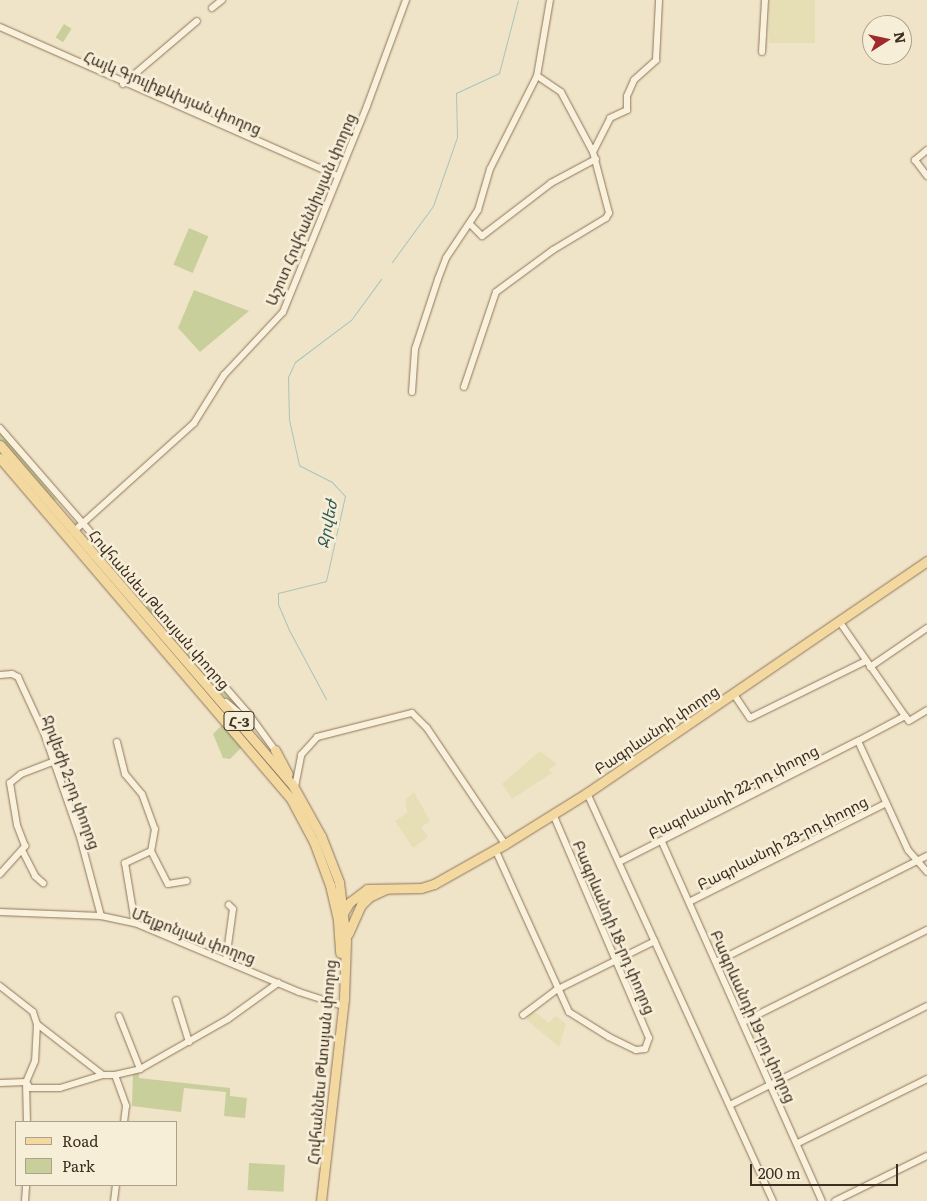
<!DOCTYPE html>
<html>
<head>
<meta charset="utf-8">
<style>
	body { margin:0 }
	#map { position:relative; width:927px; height:1201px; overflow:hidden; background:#f0e4c8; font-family:Literata,"Noto Sans Armenian",serif }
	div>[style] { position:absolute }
	.farmland>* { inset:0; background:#e6deb5; transform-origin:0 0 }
	.green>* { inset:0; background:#c9cf9b; transform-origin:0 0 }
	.stream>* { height:1px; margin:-0.5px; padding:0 0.5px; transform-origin:0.5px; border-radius:0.5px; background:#a9c4bc }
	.roads { filter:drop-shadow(0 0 1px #8d765c) drop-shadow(0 0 1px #8d765c) }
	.minor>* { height:6px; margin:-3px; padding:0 3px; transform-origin:3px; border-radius:3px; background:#faf1dc }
	.major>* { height:9px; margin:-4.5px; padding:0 4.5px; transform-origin:4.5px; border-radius:4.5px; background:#f3d9a0 }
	span { translate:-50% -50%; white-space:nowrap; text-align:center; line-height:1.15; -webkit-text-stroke:5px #f7eed8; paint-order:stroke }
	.shield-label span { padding:1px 4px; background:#f7eed8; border:1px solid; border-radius:4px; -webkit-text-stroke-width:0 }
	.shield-label { font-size:14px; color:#3d2e20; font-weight:700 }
	.street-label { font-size:15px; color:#3d2e20 }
	.water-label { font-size:16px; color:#2f5d5a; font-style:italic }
	.legend { position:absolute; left:15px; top:1121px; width:162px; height:65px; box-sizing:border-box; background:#f7eed8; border:1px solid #ada18e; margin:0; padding:6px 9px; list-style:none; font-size:15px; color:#3d2e20 }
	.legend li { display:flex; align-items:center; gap:10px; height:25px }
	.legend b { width:25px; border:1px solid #ada18e }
	.north { position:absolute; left:862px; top:15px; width:50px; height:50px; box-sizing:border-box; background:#f7eed8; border:1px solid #ada18e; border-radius:50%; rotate:80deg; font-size:14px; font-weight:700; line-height:20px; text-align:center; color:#3d2e20 }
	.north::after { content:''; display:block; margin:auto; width:18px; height:22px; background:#9e2a2b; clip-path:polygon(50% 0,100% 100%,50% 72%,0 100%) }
	.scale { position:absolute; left:750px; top:1164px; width:148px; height:22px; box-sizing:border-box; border:2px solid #3d2e20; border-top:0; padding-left:6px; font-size:15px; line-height:18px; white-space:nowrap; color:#3d2e20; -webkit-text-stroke:4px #f7eed8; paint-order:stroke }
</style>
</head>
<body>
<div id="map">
	<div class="farmland">
		<i style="left:769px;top:0;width:46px;height:43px"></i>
		<i style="clip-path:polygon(540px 751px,557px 764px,549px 769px,552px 773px,512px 799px,502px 784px)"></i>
		<i style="clip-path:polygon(414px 792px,430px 821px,421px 827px,428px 837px,413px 848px,395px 821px,407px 813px,406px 799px)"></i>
		<i style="clip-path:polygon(532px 1010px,549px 1023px,556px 1016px,566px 1024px,559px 1047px,527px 1020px)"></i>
	</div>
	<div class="green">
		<i style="left:64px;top:24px;width:9px;height:16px;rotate:32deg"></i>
		<i style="left:189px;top:228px;width:21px;height:40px;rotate:23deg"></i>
		<i style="clip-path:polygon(194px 290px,249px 311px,200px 352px,178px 328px)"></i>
		<i style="clip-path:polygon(0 432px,56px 499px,53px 502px,0 440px)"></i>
		<i style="clip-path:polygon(89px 541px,104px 550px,249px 718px,228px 700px,176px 643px)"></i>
		<i style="clip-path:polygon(84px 547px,293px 790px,302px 806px,82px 549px)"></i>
		<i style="clip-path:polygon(224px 723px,243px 746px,230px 759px,223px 758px,213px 734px)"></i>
		<i style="clip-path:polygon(133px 1072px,139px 1073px,139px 1078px,230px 1088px,230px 1096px,247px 1098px,245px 1118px,224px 1116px,226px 1092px,184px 1088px,181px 1112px,132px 1106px)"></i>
		<i style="left:249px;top:1163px;width:36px;height:27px;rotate:3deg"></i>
	</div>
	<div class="stream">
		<i style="left:392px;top:262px;width:69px;rotate:-53.8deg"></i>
		<i style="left:433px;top:206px;width:73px;rotate:-70.8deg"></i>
		<i style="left:457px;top:137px;width:44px;rotate:-91.3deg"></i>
		<i style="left:456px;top:93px;width:47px;rotate:-24.9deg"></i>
		<i style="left:499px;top:73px;width:75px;rotate:-75.4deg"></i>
		<i style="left:326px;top:699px;width:78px;rotate:-118.2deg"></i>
		<i style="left:289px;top:630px;width:28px;rotate:-113deg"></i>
		<i style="left:278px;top:604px;width:11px;rotate:-90deg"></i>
		<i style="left:278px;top:593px;width:49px;rotate:-14deg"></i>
		<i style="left:326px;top:581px;width:87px;rotate:-77.4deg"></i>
		<i style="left:345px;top:496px;width:19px;rotate:-133deg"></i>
		<i style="left:332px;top:482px;width:37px;rotate:-153deg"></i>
		<i style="left:299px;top:465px;width:47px;rotate:-102.3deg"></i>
		<i style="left:289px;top:419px;width:42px;rotate:-91.4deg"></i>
		<i style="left:288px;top:377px;width:17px;rotate:-65deg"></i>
		<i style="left:295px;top:362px;width:70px;rotate:-36.9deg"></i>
		<i style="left:351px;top:320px;width:51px;rotate:-53.8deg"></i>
	</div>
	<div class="roads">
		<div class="minor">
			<i style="left:212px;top:8px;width:13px;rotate:-39deg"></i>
			<i style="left:0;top:27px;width:369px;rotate:23.8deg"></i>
			<i style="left:762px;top:52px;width:52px;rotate:-86.7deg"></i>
			<i style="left:123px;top:84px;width:97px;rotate:-40.4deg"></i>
			<i style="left:927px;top:150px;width:16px;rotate:140deg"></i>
			<i style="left:915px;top:160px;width:20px;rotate:53deg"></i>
			<i style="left:593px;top:152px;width:38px;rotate:-63deg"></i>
			<i style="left:610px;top:118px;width:19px;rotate:-25deg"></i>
			<i style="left:627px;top:110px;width:14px;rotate:-90deg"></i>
			<i style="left:627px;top:96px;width:17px;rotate:-66deg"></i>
			<i style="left:634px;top:80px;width:30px;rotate:-42deg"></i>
			<i style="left:656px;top:60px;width:60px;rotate:-87.1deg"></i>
			<i style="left:470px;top:224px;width:17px;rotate:45deg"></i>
			<i style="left:482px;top:236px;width:87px;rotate:-37.5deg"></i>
			<i style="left:551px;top:183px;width:51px;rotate:-28.1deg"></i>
			<i style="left:464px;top:387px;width:100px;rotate:-71.4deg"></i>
			<i style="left:496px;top:292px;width:71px;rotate:-36.4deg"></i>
			<i style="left:553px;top:250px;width:62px;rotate:-31.1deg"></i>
			<i style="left:606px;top:218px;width:6px;rotate:-59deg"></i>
			<i style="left:609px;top:213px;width:63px;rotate:-104.7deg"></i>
			<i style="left:593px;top:152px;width:68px;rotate:-118.1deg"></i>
			<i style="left:561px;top:92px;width:29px;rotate:-146deg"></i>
			<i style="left:412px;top:392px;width:43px;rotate:-86deg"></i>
			<i style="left:415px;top:349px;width:74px;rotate:-71.8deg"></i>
			<i style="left:438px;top:279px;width:22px;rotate:-69deg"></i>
			<i style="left:446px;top:258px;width:58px;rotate:-56.3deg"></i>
			<i style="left:478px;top:210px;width:43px;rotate:-73.7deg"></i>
			<i style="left:490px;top:169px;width:104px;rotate:-63.2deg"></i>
			<i style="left:537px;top:76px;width:77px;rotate:-80.3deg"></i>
			<i style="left:0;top:428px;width:378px;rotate:49deg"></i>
			<i style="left:248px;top:713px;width:46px;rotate:53.9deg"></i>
			<i style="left:73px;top:532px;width:163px;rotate:-42deg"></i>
			<i style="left:194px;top:423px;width:57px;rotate:-58deg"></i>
			<i style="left:224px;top:375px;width:86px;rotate:-46.9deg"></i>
			<i style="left:283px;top:312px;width:222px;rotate:-67.8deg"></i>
			<i style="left:367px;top:106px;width:113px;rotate:-69.8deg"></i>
			<i style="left:839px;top:621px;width:116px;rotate:55.2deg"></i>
			<i style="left:905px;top:716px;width:53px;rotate:152deg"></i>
			<i style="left:858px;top:741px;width:120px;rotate:65.4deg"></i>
			<i style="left:908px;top:850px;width:29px;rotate:49deg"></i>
			<i style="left:870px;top:667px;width:69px;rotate:-34.4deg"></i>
			<i style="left:0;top:675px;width:12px;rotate:-5deg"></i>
			<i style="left:12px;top:674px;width:7px;rotate:27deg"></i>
			<i style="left:18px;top:677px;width:62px;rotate:65.1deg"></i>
			<i style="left:44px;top:733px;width:110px;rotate:70.9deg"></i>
			<i style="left:80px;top:837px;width:82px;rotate:75.1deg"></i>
			<i style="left:733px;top:693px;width:30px;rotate:56deg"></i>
			<i style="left:750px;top:718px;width:129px;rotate:-26.2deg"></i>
			<i style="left:226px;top:702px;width:35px;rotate:40deg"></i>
			<i style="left:905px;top:716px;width:6px;rotate:51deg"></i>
			<i style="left:909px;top:721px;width:21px;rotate:-31deg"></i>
			<i style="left:117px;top:742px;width:33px;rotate:76deg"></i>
			<i style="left:125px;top:774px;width:26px;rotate:50deg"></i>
			<i style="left:142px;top:794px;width:37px;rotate:70deg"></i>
			<i style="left:155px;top:829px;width:22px;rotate:100deg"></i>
			<i style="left:151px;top:851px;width:29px;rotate:155deg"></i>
			<i style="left:125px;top:863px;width:61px;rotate:80.5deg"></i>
			<i style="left:295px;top:787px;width:33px;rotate:-79deg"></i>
			<i style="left:301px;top:755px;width:24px;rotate:-48deg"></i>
			<i style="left:317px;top:737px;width:98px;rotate:-14.2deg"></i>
			<i style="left:412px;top:713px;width:21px;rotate:45deg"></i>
			<i style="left:427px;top:728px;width:140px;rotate:56.1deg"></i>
			<i style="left:587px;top:793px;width:448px;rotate:65.5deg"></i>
			<i style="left:662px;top:842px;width:393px;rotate:66deg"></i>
			<i style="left:495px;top:849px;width:179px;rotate:65.6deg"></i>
			<i style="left:569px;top:1012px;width:47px;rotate:32deg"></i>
			<i style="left:609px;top:1037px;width:30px;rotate:26deg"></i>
			<i style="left:636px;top:1050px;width:9px;rotate:-6deg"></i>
			<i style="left:645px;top:1049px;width:12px;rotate:-70deg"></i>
			<i style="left:649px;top:1038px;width:244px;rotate:-113.2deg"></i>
			<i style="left:22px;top:850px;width:29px;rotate:63deg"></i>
			<i style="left:35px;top:876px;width:11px;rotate:41deg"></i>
			<i style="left:151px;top:851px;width:37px;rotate:63deg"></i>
			<i style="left:168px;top:884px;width:19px;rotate:-9deg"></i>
			<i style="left:619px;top:862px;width:268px;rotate:-26.9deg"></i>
			<i style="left:0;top:874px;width:38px;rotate:-48deg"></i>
			<i style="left:25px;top:846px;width:22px;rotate:-111deg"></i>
			<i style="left:17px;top:825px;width:43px;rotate:-99.5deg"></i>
			<i style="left:10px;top:783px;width:14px;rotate:-39deg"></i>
			<i style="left:21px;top:774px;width:36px;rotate:-21deg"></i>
			<i style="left:689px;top:902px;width:219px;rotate:-26.6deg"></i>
			<i style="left:0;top:912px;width:101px;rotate:2.3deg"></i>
			<i style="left:101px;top:916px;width:35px;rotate:12deg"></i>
			<i style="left:135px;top:923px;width:178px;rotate:22.8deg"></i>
			<i style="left:299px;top:992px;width:46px;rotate:17.7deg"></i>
			<i style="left:226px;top:960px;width:51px;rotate:-82.2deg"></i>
			<i style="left:233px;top:909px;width:6px;rotate:-135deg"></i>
			<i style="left:716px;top:962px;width:236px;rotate:-26.7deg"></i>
			<i style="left:0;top:986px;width:42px;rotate:38.2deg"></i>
			<i style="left:33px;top:1012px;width:13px;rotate:72deg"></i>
			<i style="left:37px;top:1024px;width:37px;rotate:93deg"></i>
			<i style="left:35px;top:1061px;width:23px;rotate:113deg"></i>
			<i style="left:26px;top:1082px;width:40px;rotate:88.6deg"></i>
			<i style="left:176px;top:1000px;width:44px;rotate:72.8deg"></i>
			<i style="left:523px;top:1015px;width:41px;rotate:-37.1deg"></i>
			<i style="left:556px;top:990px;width:110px;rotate:-26.3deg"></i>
			<i style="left:119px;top:1016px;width:57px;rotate:68.4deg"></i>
			<i style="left:743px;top:1022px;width:206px;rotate:-26.6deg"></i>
			<i style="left:37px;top:1024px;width:83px;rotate:37.7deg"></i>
			<i style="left:115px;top:1075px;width:33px;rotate:70deg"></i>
			<i style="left:126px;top:1106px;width:16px;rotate:97deg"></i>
			<i style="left:0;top:1083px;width:26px;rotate:-2deg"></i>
			<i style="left:26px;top:1082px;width:7px;rotate:56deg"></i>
			<i style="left:30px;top:1088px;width:30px"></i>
			<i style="left:60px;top:1088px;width:45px;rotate:-16.8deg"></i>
			<i style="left:103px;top:1075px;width:12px"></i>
			<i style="left:115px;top:1075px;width:26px;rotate:-13deg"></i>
			<i style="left:140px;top:1069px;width:101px;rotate:-29.6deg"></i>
			<i style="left:228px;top:1019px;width:62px;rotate:-35.8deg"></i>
			<i style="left:730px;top:1105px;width:220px;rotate:-26.7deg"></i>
			<i style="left:798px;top:1143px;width:144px;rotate:-26.4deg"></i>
			<i style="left:25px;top:1201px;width:16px;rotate:-86deg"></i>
			<i style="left:114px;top:1201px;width:16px;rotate:-83deg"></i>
			<i style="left:835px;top:1201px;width:102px;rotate:-26.1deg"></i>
		</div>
		<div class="major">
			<i style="left:0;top:445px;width:447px;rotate:49.3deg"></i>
			<i style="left:292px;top:784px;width:60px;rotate:60.9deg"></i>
			<i style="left:321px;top:836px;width:49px;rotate:68.6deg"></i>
			<i style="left:339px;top:882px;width:59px;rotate:83.2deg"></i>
			<i style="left:346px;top:941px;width:58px;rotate:92deg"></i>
			<i style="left:344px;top:999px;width:203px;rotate:96.5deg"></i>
			<i style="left:0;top:458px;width:448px;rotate:49.5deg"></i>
			<i style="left:291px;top:799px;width:49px;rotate:61.9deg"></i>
			<i style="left:314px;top:842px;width:46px;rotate:69.6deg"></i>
			<i style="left:330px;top:885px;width:37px;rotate:77deg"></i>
			<i style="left:338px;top:921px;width:32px;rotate:86deg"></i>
			<i style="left:275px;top:750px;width:27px;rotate:62deg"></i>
			<i style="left:343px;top:913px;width:13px;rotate:-58deg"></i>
			<i style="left:350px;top:902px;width:21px;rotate:-37deg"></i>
			<i style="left:367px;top:889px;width:54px;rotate:-1.1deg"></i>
			<i style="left:421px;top:888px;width:14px;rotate:-17deg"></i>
			<i style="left:434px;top:884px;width:81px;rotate:-29.4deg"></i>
			<i style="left:505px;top:844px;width:97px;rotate:-31.9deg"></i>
			<i style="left:587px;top:793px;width:412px;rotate:-34.3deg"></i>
			<i style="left:348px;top:934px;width:32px;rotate:-66deg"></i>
			<i style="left:361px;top:905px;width:11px;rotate:-45deg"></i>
			<i style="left:369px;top:897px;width:19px;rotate:-25deg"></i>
		</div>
	</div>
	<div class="shield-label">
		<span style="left:239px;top:721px">Հ-3</span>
	</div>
	<div class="street-label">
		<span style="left:173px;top:92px;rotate:23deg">Հայկ Գյուլիքևխյան փողոց</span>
		<span style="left:310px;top:209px;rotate:-67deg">Աշոտ Հովհաննիսյան փողոց</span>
		<span style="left:160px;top:609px;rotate:49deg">Հովհաննես Թևոսյան փողոց</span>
		<span style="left:656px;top:729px;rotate:-34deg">Բագրևանդի փողոց</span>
		<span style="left:72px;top:782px;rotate:70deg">Ջրվեժի 2-րդ փողոց</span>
		<span style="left:733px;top:791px;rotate:-27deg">Բագրևանդի 22-րդ փողոց</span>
		<span style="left:782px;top:842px;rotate:-27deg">Բագրևանդի 23-րդ փողոց</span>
		<span style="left:615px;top:927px;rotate:67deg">Բագրևանդի 18-րդ փողոց</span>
		<span style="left:194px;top:935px;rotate:21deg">Մելքոնյան փողոց</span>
		<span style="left:754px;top:1016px;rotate:66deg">Բագրևանդի 19-րդ փողոց</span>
		<span style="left:321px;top:1062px;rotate:-85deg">Հովհաննես Թևոսյան փողոց</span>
	</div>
	<div class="water-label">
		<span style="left:326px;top:524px;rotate:-79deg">Ջրվեժ</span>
	</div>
	<ul class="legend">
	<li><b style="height:6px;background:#f3d9a0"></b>Road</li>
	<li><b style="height:14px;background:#c9cf9b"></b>Park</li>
	</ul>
	<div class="north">N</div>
	<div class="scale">200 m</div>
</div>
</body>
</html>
